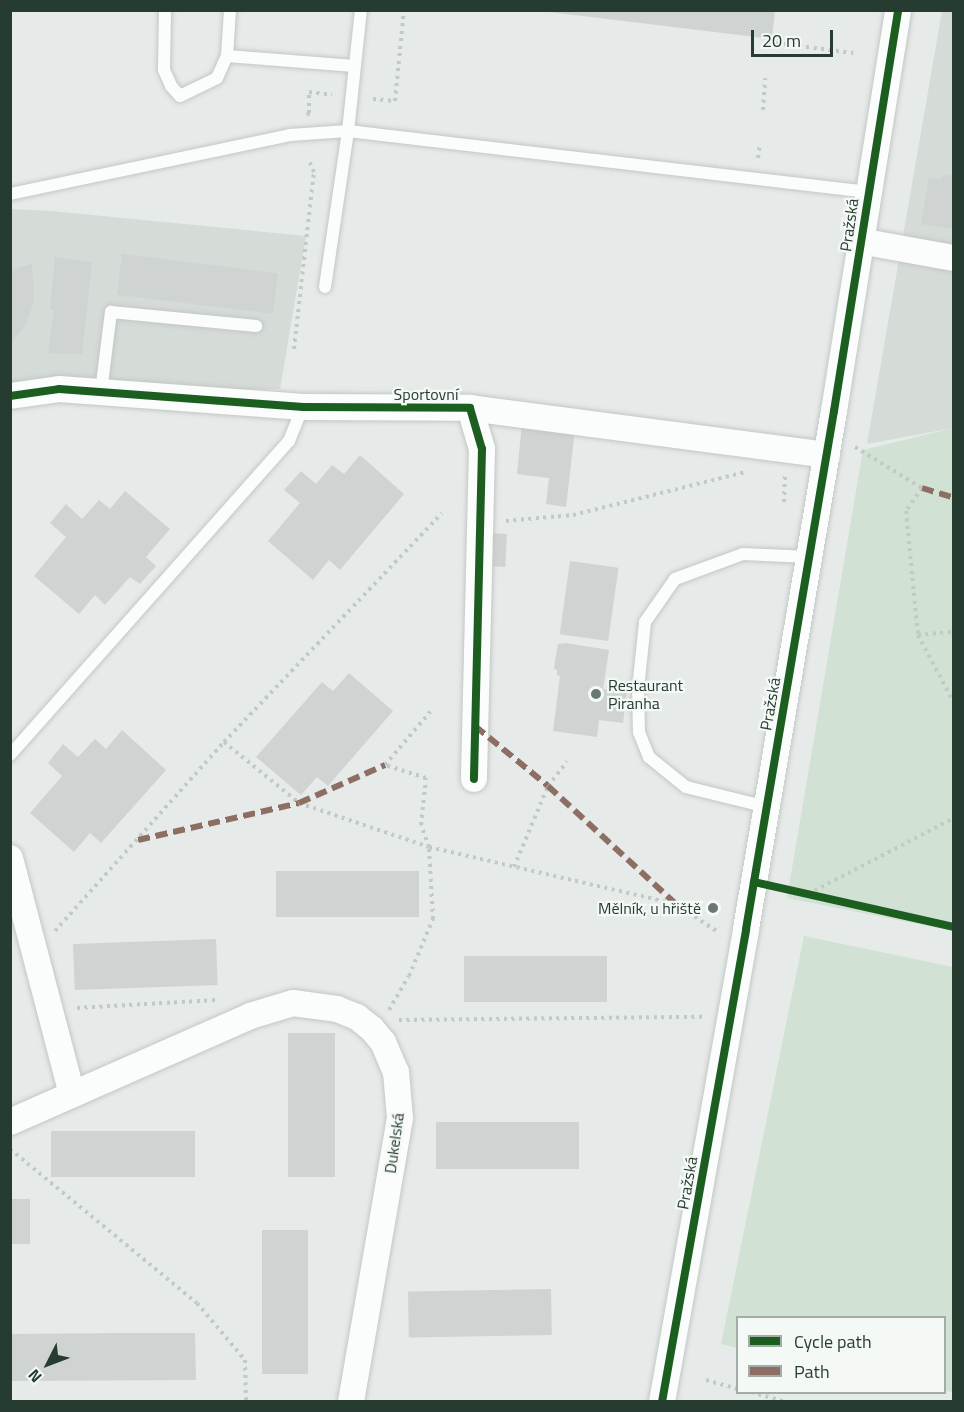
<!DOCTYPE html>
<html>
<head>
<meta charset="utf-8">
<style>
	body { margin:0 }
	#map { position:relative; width:964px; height:1412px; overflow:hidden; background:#e6eae8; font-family:"Titillium Web",sans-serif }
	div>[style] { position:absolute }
	.built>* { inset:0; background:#d5dbd7 }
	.green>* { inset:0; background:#d1e1d3 }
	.building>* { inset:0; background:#cfd3d1; transform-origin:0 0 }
	.path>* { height:4px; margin-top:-2px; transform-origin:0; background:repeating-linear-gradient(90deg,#c3cac6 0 3px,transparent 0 7.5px) }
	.roads { filter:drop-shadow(0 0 2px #c3c7c5) drop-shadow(0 0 2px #c3c7c5) }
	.lane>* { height:12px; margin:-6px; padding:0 6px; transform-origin:6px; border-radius:6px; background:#fbfcfc }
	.street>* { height:26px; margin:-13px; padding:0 13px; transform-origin:13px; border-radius:13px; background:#fbfcfc }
	.quiet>* { height:6px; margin-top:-3px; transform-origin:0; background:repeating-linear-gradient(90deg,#8d6e63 0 12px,transparent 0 18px) }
	.cycleway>* { height:8px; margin:-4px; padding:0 4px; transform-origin:4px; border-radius:4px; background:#1b5e20 }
	.dots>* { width:16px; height:16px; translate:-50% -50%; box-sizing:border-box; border:3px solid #f5f9f6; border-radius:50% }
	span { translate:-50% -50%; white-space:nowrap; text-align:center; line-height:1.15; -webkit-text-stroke:4.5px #f5f9f6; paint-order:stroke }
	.street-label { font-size:16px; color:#263c31 }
	.poi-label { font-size:16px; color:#263c31 }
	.left { translate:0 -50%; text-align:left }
	.right { translate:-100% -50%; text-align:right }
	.frame { position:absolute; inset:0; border:12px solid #263c31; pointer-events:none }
	.legend { position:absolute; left:736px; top:1316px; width:210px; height:78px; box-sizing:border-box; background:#f5f9f6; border:2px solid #a2ada7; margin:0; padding:8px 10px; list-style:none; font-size:18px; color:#263c31 }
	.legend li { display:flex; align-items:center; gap:12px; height:30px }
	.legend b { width:30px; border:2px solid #a2ada7 }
	.north { position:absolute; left:18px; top:1334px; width:60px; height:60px; -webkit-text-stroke:4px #f5f9f6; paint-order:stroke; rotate:228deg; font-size:16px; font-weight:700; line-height:24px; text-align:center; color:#263c31 }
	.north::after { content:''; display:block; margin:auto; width:21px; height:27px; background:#263c31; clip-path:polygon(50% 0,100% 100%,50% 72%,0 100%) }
	.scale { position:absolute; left:751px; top:30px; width:82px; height:27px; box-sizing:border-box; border:3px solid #263c31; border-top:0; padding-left:8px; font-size:18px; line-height:21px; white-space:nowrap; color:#263c31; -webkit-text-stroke:4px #f5f9f6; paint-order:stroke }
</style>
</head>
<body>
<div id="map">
	<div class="built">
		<i style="clip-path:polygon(942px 11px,953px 11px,953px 428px,867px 444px)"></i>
		<i style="clip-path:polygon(11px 209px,51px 211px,306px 236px,280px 389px,11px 389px)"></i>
	</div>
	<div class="green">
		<i style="clip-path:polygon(953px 428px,954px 428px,953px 931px,787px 898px,863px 450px)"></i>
		<i style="clip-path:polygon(804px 936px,953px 967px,953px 1392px,945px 1391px,944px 1318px,738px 1318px,737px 1348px,721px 1344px)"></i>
	</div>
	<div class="building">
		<i style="clip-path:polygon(533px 10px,775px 10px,772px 39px)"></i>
		<i style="clip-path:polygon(945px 175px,954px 176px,954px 229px,921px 224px,929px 178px,941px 179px)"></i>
		<i style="left:122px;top:254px;width:157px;height:41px;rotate:7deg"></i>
		<i style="clip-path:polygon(55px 257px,92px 262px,82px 354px,48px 353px,54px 310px,50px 309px)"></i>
		<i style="clip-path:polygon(32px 264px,34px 298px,30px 314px,23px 329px,10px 345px,10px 270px)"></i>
		<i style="clip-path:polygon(522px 424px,575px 430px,566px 507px,546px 504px,549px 478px,517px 474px)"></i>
		<i style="clip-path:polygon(360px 455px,404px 494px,340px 570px,329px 560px,313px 580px,268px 541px,300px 503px,284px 490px,301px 471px,316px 484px,332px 465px,344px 474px)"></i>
		<i style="clip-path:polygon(125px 491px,170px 529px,146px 557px,156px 566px,140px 584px,130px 577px,105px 605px,95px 595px,79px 614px,34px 576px,66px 537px,50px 523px,66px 504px,82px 519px,99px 500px,110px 509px)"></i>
		<i style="left:489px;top:533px;width:18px;height:33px;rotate:3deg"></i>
		<i style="left:570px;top:561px;width:49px;height:74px;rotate:8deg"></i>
		<i style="clip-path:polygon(566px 643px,609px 650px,603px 689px,627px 692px,623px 723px,599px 720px,597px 737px,553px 731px,560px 676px,557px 675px,557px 670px,554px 669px,555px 661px,558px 644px)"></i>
		<i style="clip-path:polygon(349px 673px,393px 711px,328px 786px,317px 777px,301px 795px,256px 757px,322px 682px,333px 691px)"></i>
		<i style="clip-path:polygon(122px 730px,166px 770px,101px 843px,90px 833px,74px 852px,30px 813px,62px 776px,48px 763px,63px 744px,78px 757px,95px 739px,106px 749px)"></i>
		<i style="left:276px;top:871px;width:143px;height:46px"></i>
		<i style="left:216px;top:939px;width:46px;height:143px;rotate:88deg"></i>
		<i style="left:607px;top:956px;width:46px;height:143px;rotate:90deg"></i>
		<i style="left:288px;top:1033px;width:47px;height:144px"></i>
		<i style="left:579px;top:1122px;width:47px;height:143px;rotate:90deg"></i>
		<i style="left:195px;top:1131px;width:46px;height:144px;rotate:90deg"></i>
		<i style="left:10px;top:1199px;width:20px;height:45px"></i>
		<i style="left:308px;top:1230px;width:144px;height:46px;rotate:90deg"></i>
		<i style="left:551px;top:1289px;width:46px;height:143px;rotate:89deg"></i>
		<i style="clip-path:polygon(123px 1333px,195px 1333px,196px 1380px,10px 1381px,10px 1334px)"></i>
	</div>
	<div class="path">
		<i style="left:769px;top:42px;width:85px;rotate:7.5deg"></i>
		<i style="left:373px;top:99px;width:22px;rotate:5deg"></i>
		<i style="left:395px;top:101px;width:91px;rotate:-84.4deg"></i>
		<i style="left:763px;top:110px;width:32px;rotate:-86deg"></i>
		<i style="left:307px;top:115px;width:3px;rotate:-45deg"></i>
		<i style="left:309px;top:113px;width:21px;rotate:-90deg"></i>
		<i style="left:309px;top:92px;width:23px;rotate:7deg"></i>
		<i style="left:758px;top:158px;width:15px;rotate:-82deg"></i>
		<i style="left:294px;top:349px;width:178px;rotate:-83.6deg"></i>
		<i style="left:314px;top:172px;width:15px;rotate:-113deg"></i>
		<i style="left:855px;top:447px;width:79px;rotate:31.5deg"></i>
		<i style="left:922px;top:488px;width:28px;rotate:125deg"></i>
		<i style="left:906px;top:511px;width:125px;rotate:84.5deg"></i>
		<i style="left:918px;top:635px;width:36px;rotate:-5deg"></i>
		<i style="left:784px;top:502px;width:26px;rotate:-88deg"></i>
		<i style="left:506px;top:521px;width:67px;rotate:-5.1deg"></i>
		<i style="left:573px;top:515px;width:177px;rotate:-14deg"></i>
		<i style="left:918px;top:635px;width:77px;rotate:62.1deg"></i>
		<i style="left:224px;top:742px;width:97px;rotate:39.1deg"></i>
		<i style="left:299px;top:803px;width:137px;rotate:18.7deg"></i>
		<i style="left:429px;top:847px;width:253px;rotate:13deg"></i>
		<i style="left:676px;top:904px;width:50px;rotate:33.7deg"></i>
		<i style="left:514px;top:867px;width:88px;rotate:-67.2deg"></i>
		<i style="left:548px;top:786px;width:31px;rotate:-52deg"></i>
		<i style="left:779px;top:888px;width:179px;rotate:12.6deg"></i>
		<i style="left:808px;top:894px;width:165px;rotate:-27.5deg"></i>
		<i style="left:55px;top:931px;width:254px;rotate:-48.2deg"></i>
		<i style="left:224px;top:742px;width:316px;rotate:-46.4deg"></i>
		<i style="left:77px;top:1008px;width:139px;rotate:-3.3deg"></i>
		<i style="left:389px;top:1010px;width:39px;rotate:-60deg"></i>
		<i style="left:409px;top:976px;width:62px;rotate:-67.2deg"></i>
		<i style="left:433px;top:919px;width:72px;rotate:-93.2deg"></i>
		<i style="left:429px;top:847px;width:23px;rotate:-110deg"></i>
		<i style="left:421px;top:825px;width:47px;rotate:-83.9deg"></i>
		<i style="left:426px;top:778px;width:43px;rotate:-162.4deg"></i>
		<i style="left:385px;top:765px;width:70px;rotate:-49.7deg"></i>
		<i style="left:399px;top:1020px;width:304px;rotate:-0.6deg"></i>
		<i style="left:10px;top:1149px;width:242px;rotate:39.5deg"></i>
		<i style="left:197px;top:1303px;width:75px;rotate:49.9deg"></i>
		<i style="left:245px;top:1360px;width:42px;rotate:88.6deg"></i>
		<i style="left:706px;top:1380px;width:33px;rotate:16deg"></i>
		<i style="left:751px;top:1392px;width:35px;rotate:16deg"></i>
	</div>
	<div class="roads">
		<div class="lane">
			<i style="left:165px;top:10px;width:60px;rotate:91deg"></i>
			<i style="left:164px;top:70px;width:17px;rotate:66deg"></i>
			<i style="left:171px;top:86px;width:13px;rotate:48deg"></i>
			<i style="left:180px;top:96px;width:41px;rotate:-25.9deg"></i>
			<i style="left:217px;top:78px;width:24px;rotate:-66deg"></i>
			<i style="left:227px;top:56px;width:46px;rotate:-86.3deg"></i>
			<i style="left:227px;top:56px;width:128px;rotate:4.5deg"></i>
			<i style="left:10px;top:194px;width:286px;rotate:-11.9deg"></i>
			<i style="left:290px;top:135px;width:58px;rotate:-3.9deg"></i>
			<i style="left:348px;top:131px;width:524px;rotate:6.69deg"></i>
			<i style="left:325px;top:287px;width:158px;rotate:-81.6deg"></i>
			<i style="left:348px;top:131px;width:122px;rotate:-83.9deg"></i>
			<i style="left:101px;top:392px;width:81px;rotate:-82.9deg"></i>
			<i style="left:111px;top:312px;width:146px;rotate:5.5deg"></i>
			<i style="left:10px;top:755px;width:420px;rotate:-48.4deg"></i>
			<i style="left:289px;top:441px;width:37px;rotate:-68deg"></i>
			<i style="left:767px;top:807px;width:83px;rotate:-166.1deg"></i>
			<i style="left:686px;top:787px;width:48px;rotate:-141deg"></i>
			<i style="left:649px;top:757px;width:27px;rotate:-112deg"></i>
			<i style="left:639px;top:732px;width:43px;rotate:-91.3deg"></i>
			<i style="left:638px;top:689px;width:67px;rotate:-84deg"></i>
			<i style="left:645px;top:622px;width:52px;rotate:-55.1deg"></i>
			<i style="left:675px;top:579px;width:72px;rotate:-20.2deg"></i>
			<i style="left:743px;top:554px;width:66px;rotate:2.6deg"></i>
		</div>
		<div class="street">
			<i style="left:860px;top:241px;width:96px;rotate:10.3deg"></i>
			<i style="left:10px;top:396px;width:49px;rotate:-8.1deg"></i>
			<i style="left:59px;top:389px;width:245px;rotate:4.2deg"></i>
			<i style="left:303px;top:407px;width:167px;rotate:0.3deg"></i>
			<i style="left:470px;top:408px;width:43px;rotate:73.7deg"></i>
			<i style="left:482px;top:449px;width:330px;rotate:91.4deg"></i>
			<i style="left:470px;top:408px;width:360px;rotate:7.5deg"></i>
			<i style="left:10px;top:858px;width:244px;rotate:75.3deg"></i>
			<i style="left:10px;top:1122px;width:262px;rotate:-23.8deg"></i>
			<i style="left:250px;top:1016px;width:45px;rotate:-16.8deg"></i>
			<i style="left:293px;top:1003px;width:44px;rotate:7.8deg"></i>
			<i style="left:337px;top:1009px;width:22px;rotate:22deg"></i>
			<i style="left:357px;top:1017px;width:19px;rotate:39deg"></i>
			<i style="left:372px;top:1029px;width:17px;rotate:50deg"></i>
			<i style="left:383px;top:1042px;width:33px;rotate:67deg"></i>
			<i style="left:396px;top:1072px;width:46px;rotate:85deg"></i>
			<i style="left:400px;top:1118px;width:288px;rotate:99.8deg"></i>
			<i style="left:662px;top:1402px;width:480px;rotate:-79.9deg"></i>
			<i style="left:746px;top:929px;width:525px;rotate:-80.36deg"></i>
			<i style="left:834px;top:411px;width:406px;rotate:-80.9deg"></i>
		</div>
	</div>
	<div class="quiet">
		<i style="left:922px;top:488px;width:34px;rotate:17deg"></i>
		<i style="left:475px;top:726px;width:94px;rotate:39.4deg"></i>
		<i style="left:548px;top:786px;width:174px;rotate:42.7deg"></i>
		<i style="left:138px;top:840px;width:165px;rotate:-12.9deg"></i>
		<i style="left:299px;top:803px;width:94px;rotate:-23.8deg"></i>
	</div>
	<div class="cycleway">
		<i style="left:10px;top:396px;width:49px;rotate:-8.1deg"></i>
		<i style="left:59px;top:389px;width:245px;rotate:4.2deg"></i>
		<i style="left:303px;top:407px;width:167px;rotate:0.3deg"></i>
		<i style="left:470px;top:408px;width:43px;rotate:73.7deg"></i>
		<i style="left:482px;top:449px;width:330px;rotate:91.4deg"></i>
		<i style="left:754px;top:882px;width:205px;rotate:12.7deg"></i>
		<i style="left:662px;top:1402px;width:480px;rotate:-79.9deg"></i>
		<i style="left:746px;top:929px;width:525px;rotate:-80.36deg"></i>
		<i style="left:834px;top:411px;width:406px;rotate:-80.9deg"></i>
	</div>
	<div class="dots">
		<i style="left:596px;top:694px;background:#697971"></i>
		<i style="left:713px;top:908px;background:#697971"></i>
	</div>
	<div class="street-label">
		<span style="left:849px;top:225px;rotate:-82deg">Pražská</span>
		<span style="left:426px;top:394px">Sportovní</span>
		<span style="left:770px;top:704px;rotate:-80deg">Pražská</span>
		<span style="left:394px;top:1143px;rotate:-82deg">Dukelská</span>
		<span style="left:687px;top:1183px;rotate:-80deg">Pražská</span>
	</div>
	<div class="poi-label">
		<span class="left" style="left:608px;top:694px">Restaurant<br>Piranha</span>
		<span class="right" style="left:701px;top:908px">Mělník, u hřiště</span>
	</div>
	<div class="frame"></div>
	<ul class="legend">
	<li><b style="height:8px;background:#1b5e20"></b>Cycle path</li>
	<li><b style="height:8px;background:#8d6e63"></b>Path</li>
	</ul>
	<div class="north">N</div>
	<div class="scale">20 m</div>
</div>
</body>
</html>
